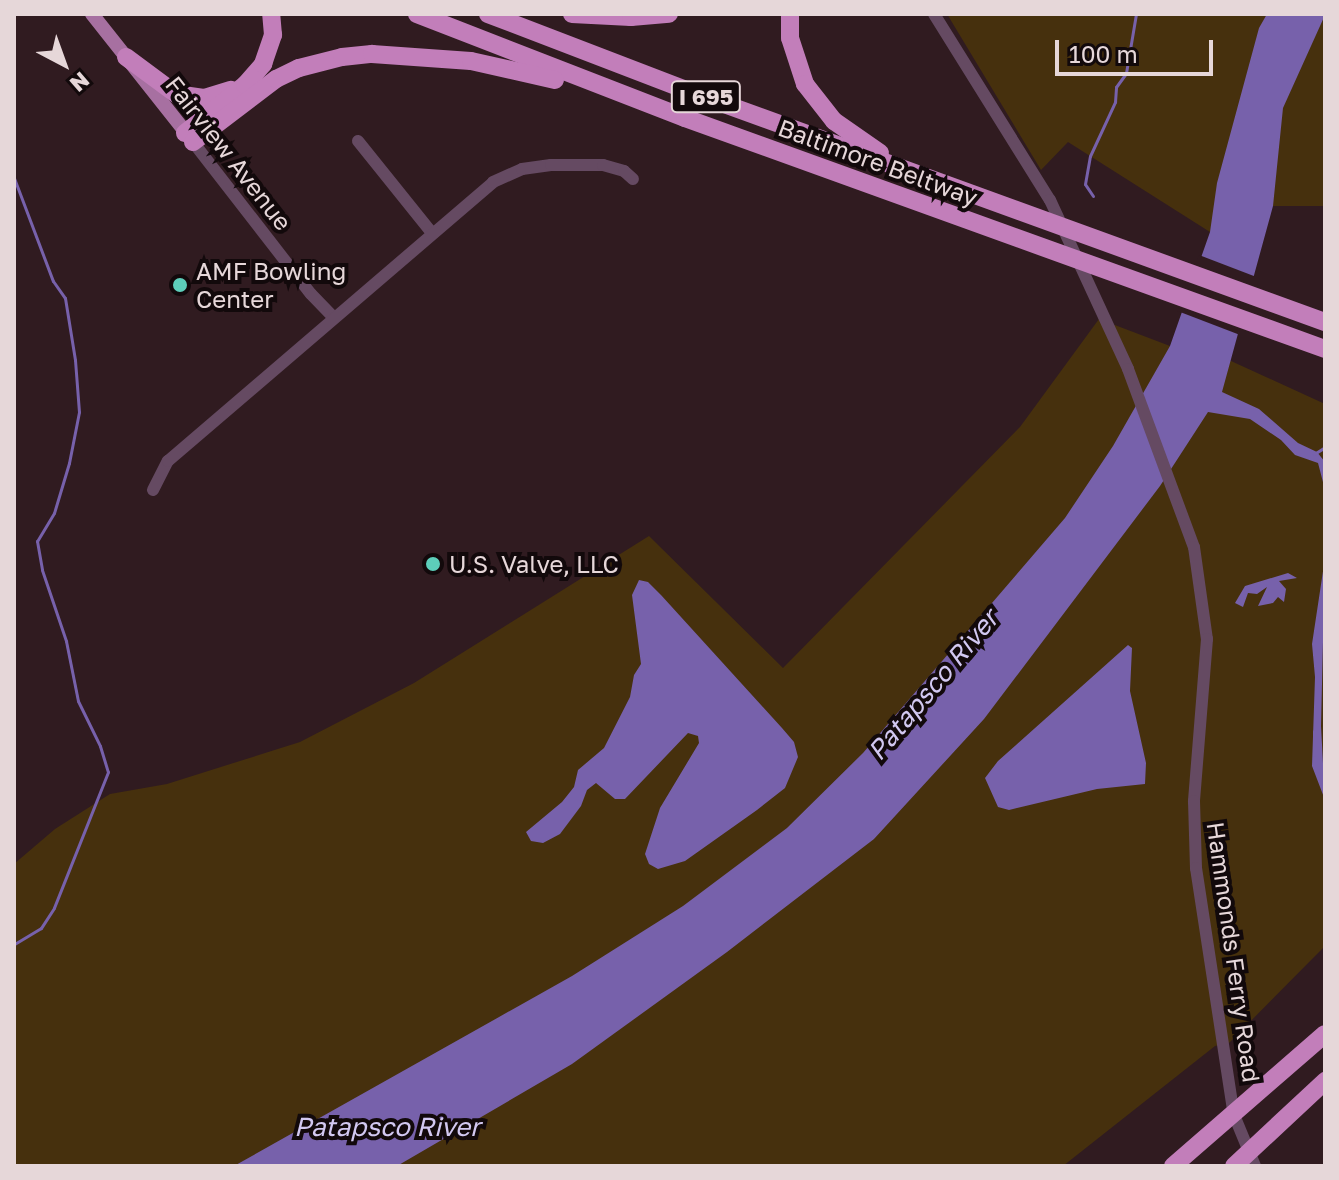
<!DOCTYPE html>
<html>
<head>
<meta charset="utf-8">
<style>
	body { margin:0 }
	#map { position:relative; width:1339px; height:1180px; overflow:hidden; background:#301b20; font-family:"Golos Text",sans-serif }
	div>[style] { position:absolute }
	.green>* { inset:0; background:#46300d }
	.water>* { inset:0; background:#7761ab }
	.pier>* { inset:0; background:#301b20; transform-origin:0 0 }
	.stream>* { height:3px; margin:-1.5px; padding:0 1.5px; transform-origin:1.5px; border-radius:1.5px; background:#7761ab }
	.minor>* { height:12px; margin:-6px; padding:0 6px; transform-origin:6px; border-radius:6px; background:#654a62 }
	.major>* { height:14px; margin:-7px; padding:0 7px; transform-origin:7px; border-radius:7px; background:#a770a1 }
	.highway>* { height:18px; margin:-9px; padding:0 9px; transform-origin:9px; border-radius:9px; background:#c27eba }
	.dots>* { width:22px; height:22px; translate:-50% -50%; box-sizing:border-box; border:4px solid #12090b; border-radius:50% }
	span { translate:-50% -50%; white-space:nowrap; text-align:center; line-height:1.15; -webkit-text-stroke:8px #12090b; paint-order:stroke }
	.shield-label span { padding:2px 6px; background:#12090b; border:2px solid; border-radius:6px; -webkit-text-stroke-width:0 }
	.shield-label { font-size:22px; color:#e6d7d9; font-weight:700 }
	.street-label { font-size:24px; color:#e6d7d9 }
	.poi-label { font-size:24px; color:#e6d7d9 }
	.left { translate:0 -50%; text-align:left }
	.water-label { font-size:26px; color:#d2c8f1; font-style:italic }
	.frame { position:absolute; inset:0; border:16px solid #e6d7d9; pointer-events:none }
	.north { position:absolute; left:24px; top:24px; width:80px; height:80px; -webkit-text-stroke:6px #12090b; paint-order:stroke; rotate:139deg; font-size:22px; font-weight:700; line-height:32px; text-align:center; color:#e6d7d9 }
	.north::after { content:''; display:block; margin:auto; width:28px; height:36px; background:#e6d7d9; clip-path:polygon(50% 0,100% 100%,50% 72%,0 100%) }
	.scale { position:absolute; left:1055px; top:40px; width:158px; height:36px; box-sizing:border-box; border:4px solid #e6d7d9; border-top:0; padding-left:10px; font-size:24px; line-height:28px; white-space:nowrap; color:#e6d7d9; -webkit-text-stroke:6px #12090b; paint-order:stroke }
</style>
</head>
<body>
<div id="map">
	<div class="green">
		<i style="clip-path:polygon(947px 14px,1325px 14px,1325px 206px,1273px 206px,1210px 232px,1068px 142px,1041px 170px)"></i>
		<i style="clip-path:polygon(1099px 319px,1170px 346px,1231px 361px,1325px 404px,1325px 946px,1229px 1043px,1215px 1046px,1063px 1166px,14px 1166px,14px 864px,55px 829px,110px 794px,167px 784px,300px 742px,414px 683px,649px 536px,783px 668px,1020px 427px)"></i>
	</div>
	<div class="water">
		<i style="clip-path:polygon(1267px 14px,1325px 15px,1283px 108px,1273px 206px,1222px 392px,1259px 409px,1298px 443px,1317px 452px,1325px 462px,1325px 524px,1324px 486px,1318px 463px,1295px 455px,1281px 440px,1250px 419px,1208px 412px,1160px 486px,984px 719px,874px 839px,727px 952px,572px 1064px,397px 1166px,234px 1166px,572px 976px,683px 906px,787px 828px,863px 753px,1065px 518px,1113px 446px,1170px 346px,1210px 232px,1217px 183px,1259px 28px)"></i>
		<i style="clip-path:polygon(1325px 558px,1321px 726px,1325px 800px,1312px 766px,1315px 677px,1312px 644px)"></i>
		<i style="clip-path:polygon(1288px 573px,1297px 578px,1279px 581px,1286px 589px,1284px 602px,1278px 597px,1273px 603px,1258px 606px,1267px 587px,1257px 594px,1248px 593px,1243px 607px,1235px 603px,1245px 586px)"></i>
		<i style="clip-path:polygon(639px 580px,648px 582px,661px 595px,782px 728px,794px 742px,798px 757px,785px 788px,757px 810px,685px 861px,658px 869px,649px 864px,645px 854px,660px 808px,699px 743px,698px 736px,688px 733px,625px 799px,615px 799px,596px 783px,587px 790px,581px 806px,560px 834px,543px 843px,531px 841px,526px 832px,562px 802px,574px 787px,578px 770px,604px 748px,630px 697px,634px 675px,641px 664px,632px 595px)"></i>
		<i style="clip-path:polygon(1128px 645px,1132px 648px,1130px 691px,1146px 763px,1145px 784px,1097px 789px,1009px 810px,998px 807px,985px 778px,998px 761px)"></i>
	</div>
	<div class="pier">
		<i style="left:1199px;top:255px;width:65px;height:60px;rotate:21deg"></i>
	</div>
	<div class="stream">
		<i style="left:14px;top:178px;width:110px;rotate:69.3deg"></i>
		<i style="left:53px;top:281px;width:21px;rotate:55deg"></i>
		<i style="left:65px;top:298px;width:63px;rotate:80.8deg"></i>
		<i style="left:75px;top:360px;width:52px;rotate:85.6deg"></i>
		<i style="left:79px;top:412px;width:52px;rotate:101.1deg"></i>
		<i style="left:69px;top:463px;width:52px;rotate:106.7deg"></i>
		<i style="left:54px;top:513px;width:33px;rotate:121deg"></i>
		<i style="left:37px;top:541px;width:29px;rotate:80deg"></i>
		<i style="left:42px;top:570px;width:75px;rotate:71.3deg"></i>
		<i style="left:66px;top:641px;width:61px;rotate:78.7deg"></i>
		<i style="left:78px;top:701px;width:50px;rotate:63.9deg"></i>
		<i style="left:100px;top:746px;width:27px;rotate:73deg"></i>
		<i style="left:108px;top:772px;width:146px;rotate:111.7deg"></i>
		<i style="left:54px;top:908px;width:24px;rotate:123deg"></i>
		<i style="left:41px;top:928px;width:31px;rotate:149deg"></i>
		<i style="left:1093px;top:196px;width:14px;rotate:-124deg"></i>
		<i style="left:1085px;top:184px;width:28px;rotate:-80deg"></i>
		<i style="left:1090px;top:156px;width:60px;rotate:-65.2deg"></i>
		<i style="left:1115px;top:102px;width:15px;rotate:-86deg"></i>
		<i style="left:1116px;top:87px;width:17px;rotate:-54deg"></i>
		<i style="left:1126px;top:73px;width:60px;rotate:-80.4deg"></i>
		<i style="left:1314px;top:454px;width:13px;rotate:-32deg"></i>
		<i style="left:1314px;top:755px;width:24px;rotate:-90deg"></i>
	</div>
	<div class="minor">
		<i style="left:934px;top:14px;width:219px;rotate:58.1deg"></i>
		<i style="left:1050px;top:200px;width:186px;rotate:65.2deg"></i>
		<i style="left:1128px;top:369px;width:190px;rotate:69.7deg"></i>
		<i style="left:1194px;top:547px;width:93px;rotate:82deg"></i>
		<i style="left:1207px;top:639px;width:163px;rotate:94.6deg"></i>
		<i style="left:1194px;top:801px;width:67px;rotate:88.3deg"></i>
		<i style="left:1196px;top:868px;width:250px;rotate:81.3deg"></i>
		<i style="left:1234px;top:1115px;width:55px;rotate:67.6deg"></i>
		<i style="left:358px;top:141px;width:118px;rotate:51.2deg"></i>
		<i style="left:193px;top:142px;width:192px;rotate:52.2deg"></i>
		<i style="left:311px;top:294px;width:33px;rotate:46deg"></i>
		<i style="left:153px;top:490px;width:33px;rotate:-63deg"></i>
		<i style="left:168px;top:461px;width:428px;rotate:-40.6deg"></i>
		<i style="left:493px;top:182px;width:32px;rotate:-24deg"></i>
		<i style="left:522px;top:169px;width:29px;rotate:-8deg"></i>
		<i style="left:551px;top:165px;width:52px"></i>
		<i style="left:603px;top:165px;width:22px;rotate:16deg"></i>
		<i style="left:624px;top:171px;width:12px;rotate:42deg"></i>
	</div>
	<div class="major">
		<i style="left:92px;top:14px;width:159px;rotate:51.6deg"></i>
	</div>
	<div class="highway">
		<i style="left:417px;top:14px;width:287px;rotate:21.2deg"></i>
		<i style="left:685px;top:118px;width:680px;rotate:19.85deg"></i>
		<i style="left:488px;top:14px;width:221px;rotate:21deg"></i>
		<i style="left:694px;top:93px;width:671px;rotate:19.95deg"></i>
		<i style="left:572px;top:14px;width:59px;rotate:2.9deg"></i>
		<i style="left:631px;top:17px;width:38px;rotate:-5deg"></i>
		<i style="left:790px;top:14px;width:24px;rotate:90deg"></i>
		<i style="left:790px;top:38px;width:48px;rotate:71.9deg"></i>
		<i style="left:805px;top:84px;width:47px;rotate:51.9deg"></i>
		<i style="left:834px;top:121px;width:56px;rotate:34.8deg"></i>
		<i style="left:126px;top:57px;width:62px;rotate:36.5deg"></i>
		<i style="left:176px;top:94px;width:28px;rotate:8deg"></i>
		<i style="left:204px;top:98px;width:28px;rotate:-17deg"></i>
		<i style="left:185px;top:133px;width:77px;rotate:-38.7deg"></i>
		<i style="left:245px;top:85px;width:28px;rotate:-49deg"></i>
		<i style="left:263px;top:64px;width:31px;rotate:-71deg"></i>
		<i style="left:273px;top:35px;width:21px;rotate:-95deg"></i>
		<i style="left:193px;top:142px;width:104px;rotate:-37.2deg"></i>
		<i style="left:276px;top:79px;width:25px;rotate:-26deg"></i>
		<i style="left:299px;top:68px;width:44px;rotate:-14.3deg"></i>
		<i style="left:342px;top:57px;width:30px;rotate:-6deg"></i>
		<i style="left:372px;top:54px;width:99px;rotate:4deg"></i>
		<i style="left:471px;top:61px;width:86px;rotate:12.7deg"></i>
		<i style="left:1173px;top:1166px;width:201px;rotate:-41deg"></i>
		<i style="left:1234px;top:1166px;width:125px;rotate:-43deg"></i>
	</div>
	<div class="dots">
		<i style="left:180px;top:285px;background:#5dceba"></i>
		<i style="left:433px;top:564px;background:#5dceba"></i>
	</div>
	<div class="shield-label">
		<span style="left:706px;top:97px">I 695</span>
	</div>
	<div class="street-label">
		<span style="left:229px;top:153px;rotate:52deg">Fairview Avenue</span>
		<span style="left:878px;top:162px;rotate:20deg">Baltimore Beltway</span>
		<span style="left:1234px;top:952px;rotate:82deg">Hammonds Ferry Road</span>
	</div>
	<div class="poi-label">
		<span class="left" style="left:196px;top:285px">AMF Bowling<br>Center</span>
		<span class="left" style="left:449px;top:564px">U.S. Valve, LLC</span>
	</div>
	<div class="water-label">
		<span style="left:933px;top:685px;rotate:-50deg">Patapsco River</span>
		<span style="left:387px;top:1127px">Patapsco River</span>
	</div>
	<div class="frame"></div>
	<div class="north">N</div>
	<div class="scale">100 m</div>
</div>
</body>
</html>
